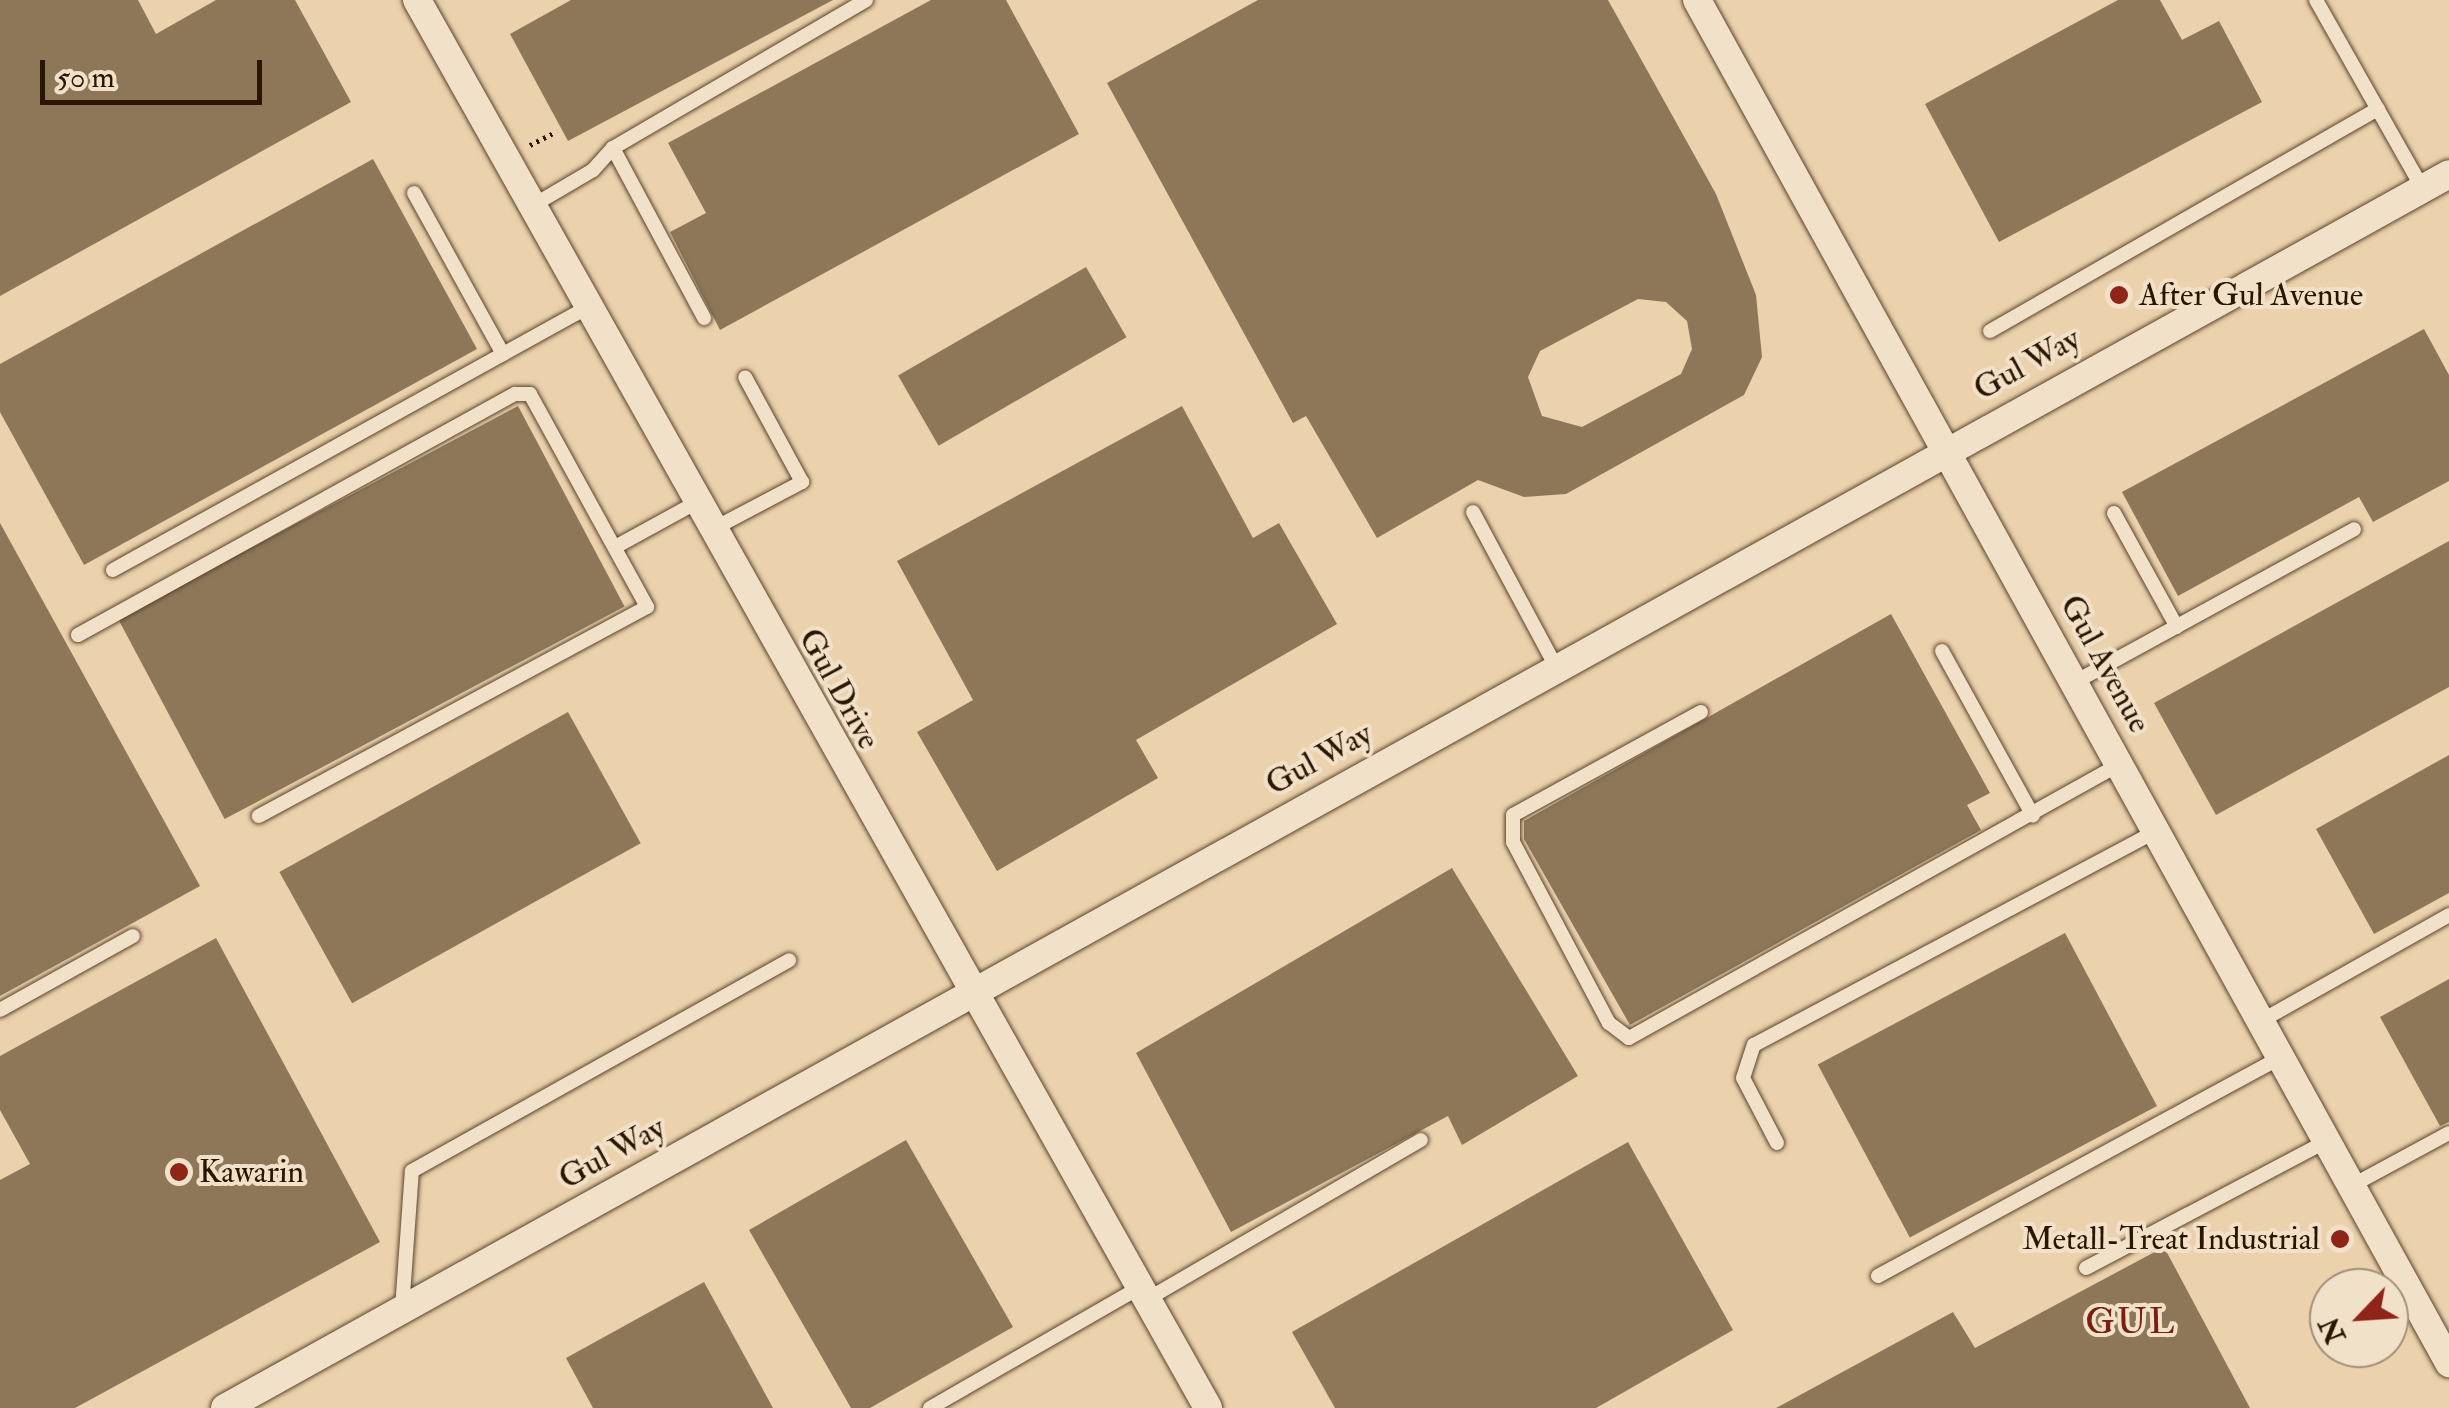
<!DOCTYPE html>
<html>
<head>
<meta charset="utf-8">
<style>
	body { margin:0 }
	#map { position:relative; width:2449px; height:1408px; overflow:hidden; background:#ebd1ac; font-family:"IM FELL Double Pica",serif }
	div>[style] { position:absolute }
	.building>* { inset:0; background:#8e7759; transform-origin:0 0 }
	.path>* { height:5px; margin-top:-2.5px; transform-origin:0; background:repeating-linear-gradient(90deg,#2a1500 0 2.5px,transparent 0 7.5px) }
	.roads { filter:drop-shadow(0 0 2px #5a442b) drop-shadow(0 0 2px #5a442b) }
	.lane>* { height:14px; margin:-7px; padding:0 7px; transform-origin:7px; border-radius:7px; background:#f2e1c9 }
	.street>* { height:28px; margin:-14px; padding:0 14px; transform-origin:14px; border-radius:14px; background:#f2e1c9 }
	.dots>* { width:28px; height:28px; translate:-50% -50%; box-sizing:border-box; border:5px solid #f2e1c9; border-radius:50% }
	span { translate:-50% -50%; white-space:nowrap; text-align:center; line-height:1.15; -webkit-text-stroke:8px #f2e1c9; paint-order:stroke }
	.poi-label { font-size:32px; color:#2a1500 }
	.left { translate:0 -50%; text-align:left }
	.right { translate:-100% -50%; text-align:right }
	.street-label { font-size:32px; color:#2a1500 }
	.neighbourhood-label { font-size:35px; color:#7a1f14; letter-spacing:2.5px }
	.north { position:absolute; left:2309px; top:1268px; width:100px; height:100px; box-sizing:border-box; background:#f2e1c9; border:2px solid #a28f79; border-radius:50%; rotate:245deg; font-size:28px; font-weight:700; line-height:40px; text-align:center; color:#2a1500 }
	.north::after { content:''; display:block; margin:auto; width:35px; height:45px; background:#8f2418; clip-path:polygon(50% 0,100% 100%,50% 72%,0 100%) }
	.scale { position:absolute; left:40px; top:60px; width:222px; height:45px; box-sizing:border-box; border:5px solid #2a1500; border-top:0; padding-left:12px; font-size:30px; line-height:35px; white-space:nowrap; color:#2a1500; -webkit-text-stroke:8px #f2e1c9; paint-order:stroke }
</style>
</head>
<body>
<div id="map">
	<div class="building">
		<i style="clip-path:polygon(0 0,138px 0,156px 34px,216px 0,295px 0,351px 102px,0 296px)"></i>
		<i style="clip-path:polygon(571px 0,833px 0,568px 141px,510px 34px)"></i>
		<i style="clip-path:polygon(931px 0,1006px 0,1079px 134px,720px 330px,670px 232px,706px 213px,668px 143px)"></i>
		<i style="clip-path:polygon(evenodd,1258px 0,1608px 0,1716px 194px,1756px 295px,1762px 357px,1744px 395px,1566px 494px,1524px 497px,1478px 480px,1377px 538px,1306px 416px,1293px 423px,1107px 83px,1258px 0,1638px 299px,1666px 302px,1687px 321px,1692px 349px,1681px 374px,1582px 427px,1542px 416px,1528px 377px,1540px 351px,1638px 299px)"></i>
		<i style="clip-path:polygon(2118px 0,2160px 0,2182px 40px,2219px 21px,2262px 102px,1999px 242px,1925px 104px)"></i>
		<i style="clip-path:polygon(373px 159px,477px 349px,84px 565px,0 412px,0 364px)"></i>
		<i style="left:1086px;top:267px;width:81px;height:217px;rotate:60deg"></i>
		<i style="clip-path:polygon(2424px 329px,2449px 375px,2449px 481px,2373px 522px,2359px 497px,2178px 596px,2122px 492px)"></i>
		<i style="left:518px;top:406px;width:227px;height:453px;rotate:62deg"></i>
		<i style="clip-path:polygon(1182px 406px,1253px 538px,1279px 523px,1337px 624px,1136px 740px,1158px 778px,997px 871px,917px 732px,973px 700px,897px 561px)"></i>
		<i style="clip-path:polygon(0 523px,200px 886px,0 996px)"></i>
		<i style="clip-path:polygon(2449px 541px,2449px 687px,2216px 815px,2154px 703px)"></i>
		<i style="clip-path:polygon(1891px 614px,1990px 793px,1967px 805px,1981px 830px,1630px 1025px,1524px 839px,1524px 821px)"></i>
		<i style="left:568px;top:712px;width:150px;height:330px;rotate:61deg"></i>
		<i style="clip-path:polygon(2449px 755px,2449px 893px,2374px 934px,2316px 829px)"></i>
		<i style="clip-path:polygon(1452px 868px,1578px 1076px,1462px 1145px,1448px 1116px,1231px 1232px,1136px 1053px)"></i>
		<i style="left:2065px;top:933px;width:196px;height:280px;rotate:62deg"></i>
		<i style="clip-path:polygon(216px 938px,380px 1242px,75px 1408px,0 1408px,0 1180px,30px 1164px,0 1110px,0 1056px)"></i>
		<i style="clip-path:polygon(2449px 979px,2449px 1122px,2440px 1126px,2380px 1017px)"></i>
		<i style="clip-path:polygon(906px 1140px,1013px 1327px,870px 1408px,851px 1408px,749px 1230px)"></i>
		<i style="clip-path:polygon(1628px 1142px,1733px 1330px,1596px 1408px,1335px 1408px,1292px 1332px)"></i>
		<i style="clip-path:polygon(2164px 1247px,2250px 1408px,1776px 1408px,1953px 1312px,1975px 1348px)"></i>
		<i style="clip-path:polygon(704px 1282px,773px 1408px,593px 1408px,566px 1358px)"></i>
	</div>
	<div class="path">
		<i style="left:530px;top:145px;width:30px;rotate:-27deg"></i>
	</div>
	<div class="roads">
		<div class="lane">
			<i style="left:2316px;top:0;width:217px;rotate:60.5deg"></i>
			<i style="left:613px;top:148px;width:193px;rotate:61.8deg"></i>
			<i style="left:414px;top:193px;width:184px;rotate:61.1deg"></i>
			<i style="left:532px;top:206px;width:71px;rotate:-30.5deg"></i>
			<i style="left:593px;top:170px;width:30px;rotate:-48deg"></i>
			<i style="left:613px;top:148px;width:293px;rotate:-30.3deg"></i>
			<i style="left:1990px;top:331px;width:447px;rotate:-29.8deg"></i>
			<i style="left:1473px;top:512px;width:176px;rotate:61.8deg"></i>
			<i style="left:2114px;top:513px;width:130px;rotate:61.1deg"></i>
			<i style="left:713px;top:529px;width:101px;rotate:-27.8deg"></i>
			<i style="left:802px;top:482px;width:119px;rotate:-118.5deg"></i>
			<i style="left:617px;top:546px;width:91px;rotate:-28.8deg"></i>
			<i style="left:113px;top:570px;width:543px;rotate:-28.97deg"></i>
			<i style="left:78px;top:635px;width:499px;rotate:-28.9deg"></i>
			<i style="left:515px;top:394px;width:15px"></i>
			<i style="left:530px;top:394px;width:243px;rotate:61.2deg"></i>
			<i style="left:647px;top:607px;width:441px;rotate:151.7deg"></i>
			<i style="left:1942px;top:651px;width:188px;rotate:61.1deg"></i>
			<i style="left:2075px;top:682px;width:318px;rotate:-28.7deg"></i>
			<i style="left:1701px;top:712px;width:214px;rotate:151.3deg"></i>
			<i style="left:1513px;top:815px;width:27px;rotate:90deg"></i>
			<i style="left:1513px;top:842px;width:205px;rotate:62.1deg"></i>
			<i style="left:1609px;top:1023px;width:25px;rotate:37deg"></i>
			<i style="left:1629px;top:1038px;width:562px;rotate:-29.16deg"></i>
			<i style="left:0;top:1010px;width:152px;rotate:-29.1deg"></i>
			<i style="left:2261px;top:1021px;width:216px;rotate:-29.4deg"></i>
			<i style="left:1777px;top:1143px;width:73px;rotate:-117.6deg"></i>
			<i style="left:1743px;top:1078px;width:35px;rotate:-72deg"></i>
			<i style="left:1754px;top:1045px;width:456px;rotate:-28deg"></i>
			<i style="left:2351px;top:1186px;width:111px;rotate:-28.4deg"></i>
			<i style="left:2086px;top:1268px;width:272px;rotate:-27.8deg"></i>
			<i style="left:1878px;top:1276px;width:459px;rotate:-28.5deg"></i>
			<i style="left:1146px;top:1300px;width:318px;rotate:-30.2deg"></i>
			<i style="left:402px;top:1309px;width:138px;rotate:-85.9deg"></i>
			<i style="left:412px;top:1171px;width:432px;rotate:-29.2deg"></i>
			<i style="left:930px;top:1408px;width:241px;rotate:-29.9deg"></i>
		</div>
		<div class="street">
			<i style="left:417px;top:0;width:1615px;rotate:60.67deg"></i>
			<i style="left:1697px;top:0;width:1557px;rotate:61.11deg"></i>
			<i style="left:225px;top:1408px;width:2543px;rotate:-29.02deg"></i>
		</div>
	</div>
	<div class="dots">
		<i style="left:2119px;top:295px;background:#8f2418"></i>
		<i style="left:179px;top:1172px;background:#8f2418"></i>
		<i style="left:2340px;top:1239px;background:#8f2418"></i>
	</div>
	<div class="poi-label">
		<span class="left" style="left:2139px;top:295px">After Gul Avenue</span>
		<span class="left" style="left:199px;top:1172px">Kawarin</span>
		<span class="right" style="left:2320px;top:1239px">Metall-Treat Industrial</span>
	</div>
	<div class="street-label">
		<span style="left:2027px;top:364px;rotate:-29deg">Gul Way</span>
		<span style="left:2105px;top:664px;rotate:61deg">Gul Avenue</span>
		<span style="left:839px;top:689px;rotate:61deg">Gul Drive</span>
		<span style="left:1319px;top:759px;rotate:-29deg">Gul Way</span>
		<span style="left:612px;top:1153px;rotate:-29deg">Gul Way</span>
	</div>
	<div class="neighbourhood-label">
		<span style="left:2131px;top:1322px">GUL</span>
	</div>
	<div class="north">N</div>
	<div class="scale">50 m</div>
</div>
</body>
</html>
